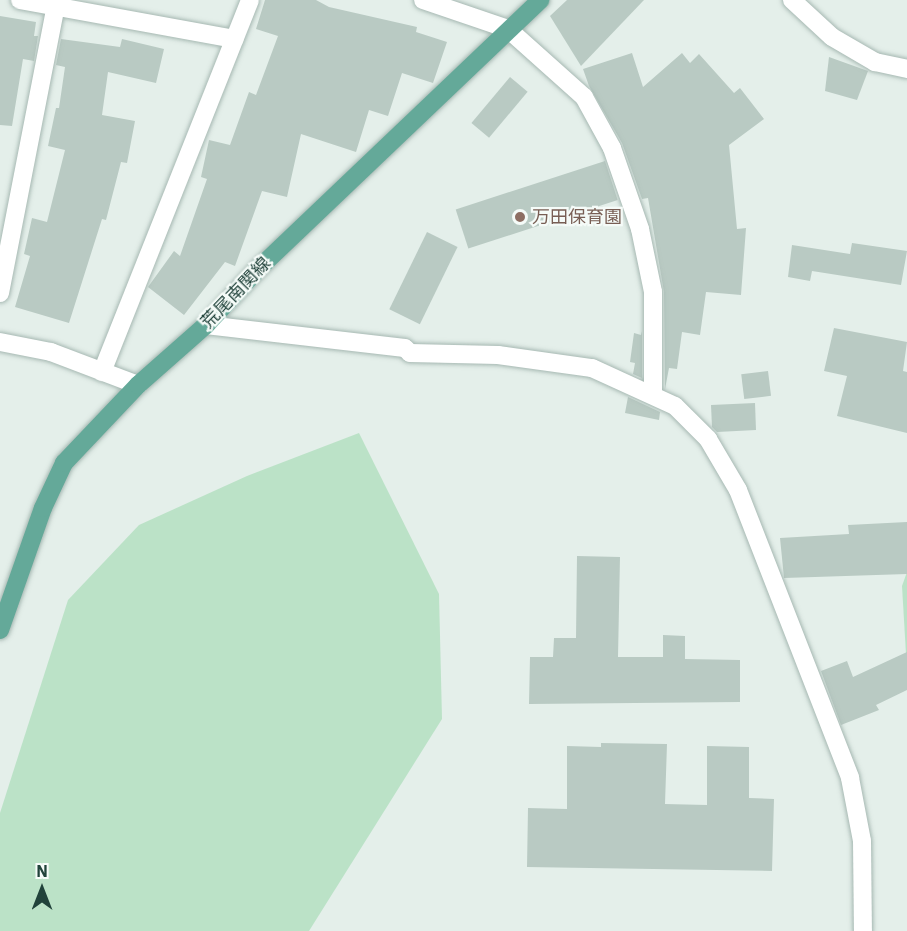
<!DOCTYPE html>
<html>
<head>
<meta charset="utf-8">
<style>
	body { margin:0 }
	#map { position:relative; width:907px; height:931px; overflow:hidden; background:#e4efea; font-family:"IBM Plex Sans","Noto Sans JP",sans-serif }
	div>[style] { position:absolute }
	.green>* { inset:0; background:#bbe2c7 }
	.building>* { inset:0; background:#b9cac3; transform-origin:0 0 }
	.roads { filter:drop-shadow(0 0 2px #a6b8b2) drop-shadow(0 0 2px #a6b8b2) }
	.minor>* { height:18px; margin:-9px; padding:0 9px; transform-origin:9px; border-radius:9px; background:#fff }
	.primary>* { height:18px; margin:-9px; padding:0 9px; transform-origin:9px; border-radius:9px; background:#64a999 }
	.dots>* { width:16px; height:16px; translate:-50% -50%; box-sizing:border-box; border:3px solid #f5fbf8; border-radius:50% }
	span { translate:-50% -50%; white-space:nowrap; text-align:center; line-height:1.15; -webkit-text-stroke:4.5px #f5fbf8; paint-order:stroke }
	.education-label { font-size:18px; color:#785e54 }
	.left { translate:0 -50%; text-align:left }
	.street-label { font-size:18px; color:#21433b }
	.north { position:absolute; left:12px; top:859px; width:60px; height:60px; -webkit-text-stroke:4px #f5fbf8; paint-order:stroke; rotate:0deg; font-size:16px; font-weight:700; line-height:24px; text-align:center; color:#21433b }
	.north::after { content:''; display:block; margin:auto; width:21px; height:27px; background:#21433b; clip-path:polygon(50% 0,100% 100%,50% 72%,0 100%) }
</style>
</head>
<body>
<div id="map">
	<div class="green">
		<i style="clip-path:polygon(359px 433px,439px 594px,442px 719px,309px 931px,0 931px,0 813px,68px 600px,139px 525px,247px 476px)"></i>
		<i style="clip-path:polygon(907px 572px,907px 671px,902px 586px)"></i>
	</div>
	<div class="building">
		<i style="clip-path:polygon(265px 0,316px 0,329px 7px,417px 27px,416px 32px,447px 42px,433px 83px,402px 73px,388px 116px,369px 110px,356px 152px,301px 134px,287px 197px,262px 191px,235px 266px,225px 262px,184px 315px,148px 287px,174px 251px,180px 256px,207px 179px,201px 177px,209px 140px,230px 145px,249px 92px,256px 95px,278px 36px,256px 29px)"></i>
		<i style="clip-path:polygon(567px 0,644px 0,581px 66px,550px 16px)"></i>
		<i style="clip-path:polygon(0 16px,36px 22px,34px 36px,38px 36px,34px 61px,23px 59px,12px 126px,0 125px)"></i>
		<i style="clip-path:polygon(61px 39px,120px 47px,122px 39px,164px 49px,156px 83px,108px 72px,102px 115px,135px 121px,127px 163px,121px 162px,106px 220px,102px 219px,69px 323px,15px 307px,30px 256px,24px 254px,32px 218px,47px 222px,65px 150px,48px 146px,56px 108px,59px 108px,65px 67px,56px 65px)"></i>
		<i style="clip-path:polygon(632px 53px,643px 87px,682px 53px,690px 63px,699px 54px,734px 93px,740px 88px,764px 119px,729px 145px,737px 229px,746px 228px,741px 295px,706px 292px,700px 335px,682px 332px,677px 369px,669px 368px,665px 389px,664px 292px,648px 198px,642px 199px,622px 143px,589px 86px,583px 69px)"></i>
		<i style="clip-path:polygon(829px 57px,868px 71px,857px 100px,825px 91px)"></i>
		<i style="left:510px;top:77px;width:23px;height:60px;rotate:40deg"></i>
		<i style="left:605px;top:161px;width:41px;height:157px;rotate:72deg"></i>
		<i style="left:427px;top:232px;width:34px;height:86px;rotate:26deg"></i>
		<i style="clip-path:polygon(852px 243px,907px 251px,901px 285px,812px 271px,810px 281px,788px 277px,792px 245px,850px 254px)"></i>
		<i style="clip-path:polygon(834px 328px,907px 342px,903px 371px,907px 372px,907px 433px,837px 416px,847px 376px,824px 371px)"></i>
		<i style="clip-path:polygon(642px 331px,642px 378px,633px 374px,635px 363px,630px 362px,634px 333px,641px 335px)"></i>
		<i style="left:768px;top:371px;width:25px;height:27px;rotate:83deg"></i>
		<i style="clip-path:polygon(628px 397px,660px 412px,659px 420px,625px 413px)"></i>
		<i style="clip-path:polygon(755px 403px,756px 430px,717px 432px,712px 427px,711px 405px)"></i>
		<i style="clip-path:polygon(907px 522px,907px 574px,784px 578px,780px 538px,849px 534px,848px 525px)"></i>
		<i style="clip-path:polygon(577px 556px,620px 557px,618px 657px,663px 657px,663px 635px,685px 636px,685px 659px,740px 660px,740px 702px,529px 704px,530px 657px,553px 657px,554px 638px,576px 638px)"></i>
		<i style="clip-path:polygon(907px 652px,907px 690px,876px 705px,879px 710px,841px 725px,821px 671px,847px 661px,853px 677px)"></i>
		<i style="clip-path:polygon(601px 743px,667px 744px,665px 804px,707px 805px,707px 746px,749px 747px,749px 798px,774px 799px,772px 871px,527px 867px,528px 808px,567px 809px,567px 746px,601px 747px)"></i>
	</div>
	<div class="roads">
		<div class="minor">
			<i style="left:20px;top:0;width:218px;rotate:10.3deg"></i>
			<i style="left:423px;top:0;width:90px;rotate:18.8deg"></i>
			<i style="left:508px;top:29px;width:102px;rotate:41.8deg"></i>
			<i style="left:584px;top:97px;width:58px;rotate:61.2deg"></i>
			<i style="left:612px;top:148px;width:86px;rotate:70.9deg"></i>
			<i style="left:640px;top:229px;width:64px;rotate:78.3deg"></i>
			<i style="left:653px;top:292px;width:102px;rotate:90deg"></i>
			<i style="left:792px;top:0;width:54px;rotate:42.8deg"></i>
			<i style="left:832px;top:37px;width:50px;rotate:30.2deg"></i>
			<i style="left:875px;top:62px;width:33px;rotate:12deg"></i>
			<i style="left:0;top:293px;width:298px;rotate:-79deg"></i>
			<i style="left:206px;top:325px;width:200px;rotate:6.6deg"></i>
			<i style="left:405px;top:348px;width:7px;rotate:45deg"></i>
			<i style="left:410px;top:353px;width:88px;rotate:1.3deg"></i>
			<i style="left:498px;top:355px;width:95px;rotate:7.9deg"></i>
			<i style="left:592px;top:368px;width:91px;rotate:24.6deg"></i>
			<i style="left:675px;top:406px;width:47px;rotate:45deg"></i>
			<i style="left:708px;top:439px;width:59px;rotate:59.5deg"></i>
			<i style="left:738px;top:490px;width:309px;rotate:68.7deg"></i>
			<i style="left:850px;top:778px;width:64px;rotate:79.2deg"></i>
			<i style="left:862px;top:841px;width:90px;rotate:89.4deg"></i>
			<i style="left:0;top:342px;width:52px;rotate:11.1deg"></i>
			<i style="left:51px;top:352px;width:93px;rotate:20.8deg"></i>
			<i style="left:102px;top:372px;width:400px;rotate:-68.3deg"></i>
		</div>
		<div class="primary">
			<i style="left:0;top:630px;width:129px;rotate:-70.6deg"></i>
			<i style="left:43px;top:508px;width:50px;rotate:-65deg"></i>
			<i style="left:64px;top:463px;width:108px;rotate:-46.5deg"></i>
			<i style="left:138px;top:385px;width:91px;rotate:-41.4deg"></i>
			<i style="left:206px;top:325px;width:76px;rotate:-47.1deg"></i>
			<i style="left:258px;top:269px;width:390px;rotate:-43.6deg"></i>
		</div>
	</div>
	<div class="dots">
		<i style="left:520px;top:217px;background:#8d6e63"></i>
	</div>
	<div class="education-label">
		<span class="left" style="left:532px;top:217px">万田保育園</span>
	</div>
	<div class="street-label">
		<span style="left:236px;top:293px;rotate:-46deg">荒尾南関線</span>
	</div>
	<div class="north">N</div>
</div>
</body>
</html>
